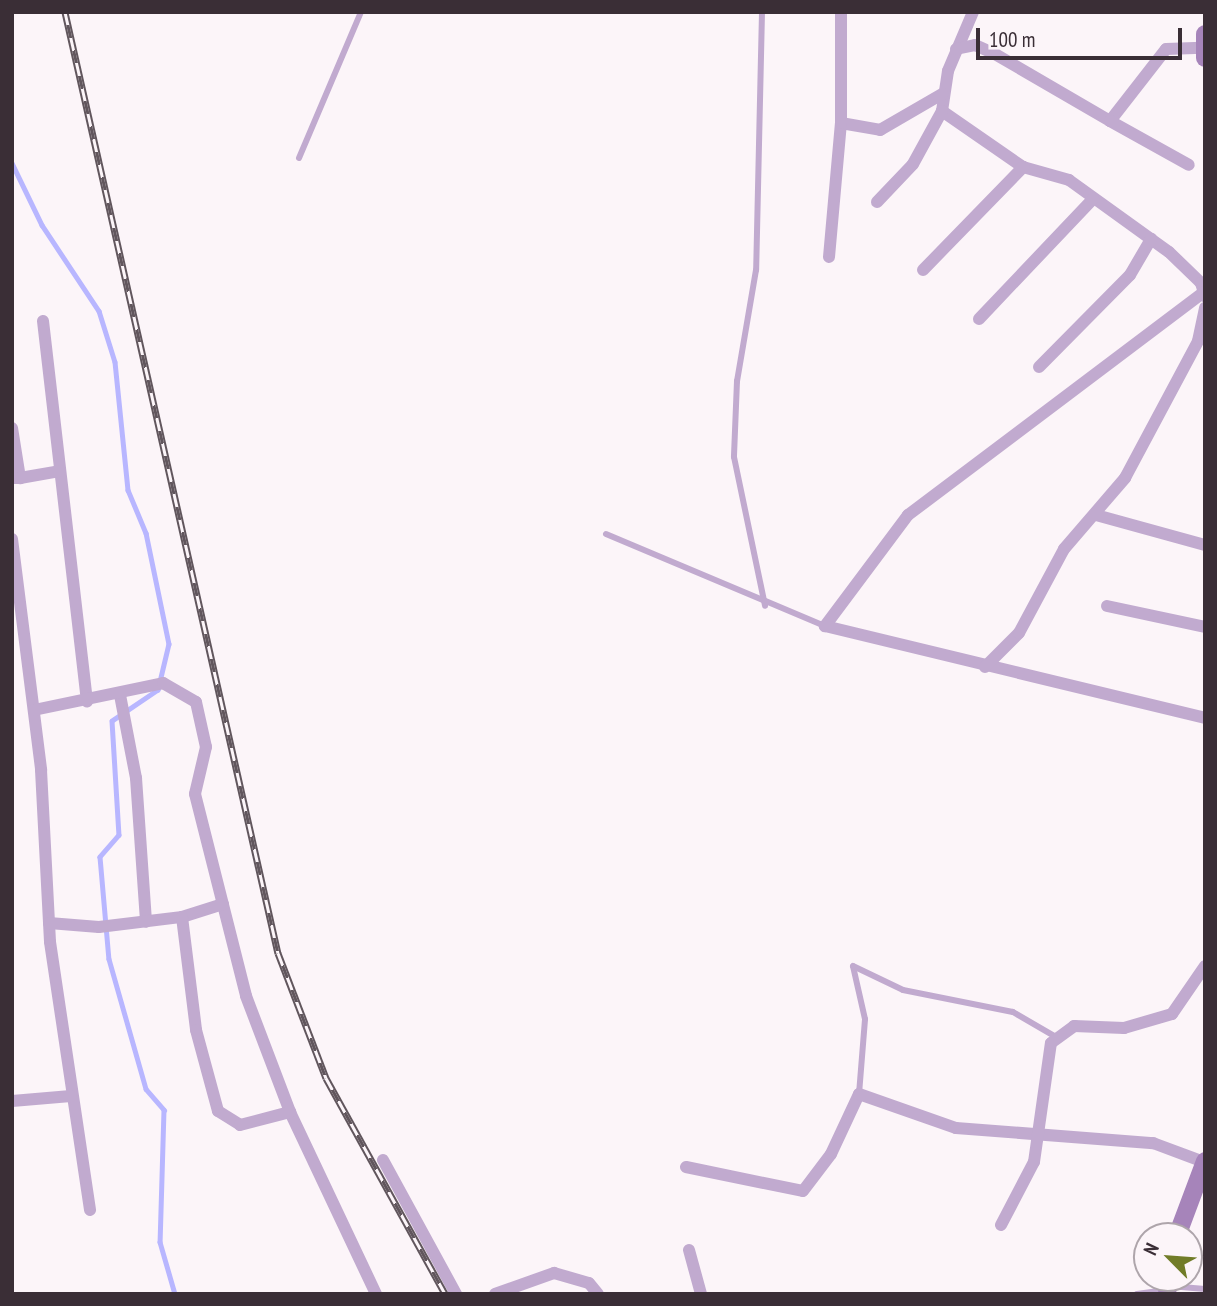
<!DOCTYPE html>
<html>
<head>
<meta charset="utf-8">
<style>
	body { margin:0 }
	#map { position:relative; width:1217px; height:1306px; overflow:hidden; background:#fcf5f9; font-family:"PT Sans Narrow",sans-serif }
	div>[style] { position:absolute }
	.stream>* { height:4.5px; margin:-2.25px; padding:0 2.25px; transform-origin:2.25px; border-radius:2.25px; background:#b8b6ff }
	.lane>* { height:6px; margin:-3px; padding:0 3px; transform-origin:3px; border-radius:3px; background:#c1aacf }
	.street>* { height:12px; margin:-6px; padding:0 6px; transform-origin:6px; border-radius:6px; background:#c1aacf }
	.secondary>* { height:18px; margin:-9px; padding:0 9px; transform-origin:9px; border-radius:9px; background:#a684ba }
	.rail>* { height:7px; margin-top:-3.5px; transform-origin:0; background:repeating-linear-gradient(90deg,#fcf5f9 0 13px,#61565d 0 26px); box-sizing:border-box; border-block:2px solid #61565d }
	span { translate:-50% -50%; white-space:nowrap; text-align:center; line-height:1.15; -webkit-text-stroke:7px #fcf5f9; paint-order:stroke }
	.frame { position:absolute; inset:0; border:14px solid #3a2e36; pointer-events:none }
	.north { position:absolute; left:1133px; top:1222px; width:70px; height:70px; box-sizing:border-box; background:#fcf5f9; border:2px solid #aea5ab; border-radius:50%; rotate:295deg; font-size:19px; font-weight:700; line-height:28px; text-align:center; color:#3a2e36 }
	.north::after { content:''; display:block; margin:auto; width:24px; height:32px; background:#717c28; clip-path:polygon(50% 0,100% 100%,50% 72%,0 100%) }
	.scale { position:absolute; left:976px; top:28px; width:206px; height:32px; box-sizing:border-box; border:4px solid #3a2e36; border-top:0; padding-left:9px; font-size:21px; line-height:24px; white-space:nowrap; color:#3a2e36; -webkit-text-stroke:5px #fcf5f9; paint-order:stroke }
</style>
</head>
<body>
<div id="map">
	<div class="stream">
		<i style="left:12px;top:163px;width:69px;rotate:64.2deg"></i>
		<i style="left:42px;top:225px;width:103px;rotate:56.5deg"></i>
		<i style="left:99px;top:311px;width:53px;rotate:72.6deg"></i>
		<i style="left:115px;top:362px;width:129px;rotate:84.2deg"></i>
		<i style="left:128px;top:490px;width:47px;rotate:67.3deg"></i>
		<i style="left:146px;top:533px;width:113px;rotate:78.3deg"></i>
		<i style="left:169px;top:644px;width:47px;rotate:103.4deg"></i>
		<i style="left:158px;top:690px;width:55px;rotate:146deg"></i>
		<i style="left:112px;top:721px;width:114px;rotate:86.5deg"></i>
		<i style="left:119px;top:835px;width:29px;rotate:131deg"></i>
		<i style="left:100px;top:857px;width:102px;rotate:85deg"></i>
		<i style="left:109px;top:959px;width:135px;rotate:74.1deg"></i>
		<i style="left:146px;top:1089px;width:28px;rotate:49deg"></i>
		<i style="left:164px;top:1110px;width:132px;rotate:91.7deg"></i>
		<i style="left:160px;top:1242px;width:54px;rotate:73.9deg"></i>
	</div>
	<div class="lane">
		<i style="left:762px;top:12px;width:258px;rotate:91.3deg"></i>
		<i style="left:756px;top:270px;width:113px;rotate:99.7deg"></i>
		<i style="left:737px;top:381px;width:76px;rotate:92.3deg"></i>
		<i style="left:734px;top:457px;width:152px;rotate:78.2deg"></i>
		<i style="left:299px;top:158px;width:159px;rotate:-67deg"></i>
		<i style="left:606px;top:534px;width:238px;rotate:22.8deg"></i>
		<i style="left:859px;top:1094px;width:75px;rotate:-85.4deg"></i>
		<i style="left:865px;top:1019px;width:54px;rotate:-102.8deg"></i>
		<i style="left:853px;top:966px;width:55px;rotate:25.6deg"></i>
		<i style="left:903px;top:990px;width:112px;rotate:11.3deg"></i>
		<i style="left:1013px;top:1012px;width:50px;rotate:30.2deg"></i>
		<i style="left:1170px;top:1286px;width:35px;rotate:5deg"></i>
		<i style="left:1137px;top:1294px;width:29px;rotate:-8deg"></i>
	</div>
	<div class="street">
		<i style="left:973px;top:12px;width:64px;rotate:113deg"></i>
		<i style="left:948px;top:71px;width:40px;rotate:98.5deg"></i>
		<i style="left:942px;top:111px;width:98px;rotate:34.7deg"></i>
		<i style="left:1023px;top:167px;width:48px;rotate:15.8deg"></i>
		<i style="left:1069px;top:180px;width:123px;rotate:35.8deg"></i>
		<i style="left:1169px;top:252px;width:45px;rotate:44.1deg"></i>
		<i style="left:1201px;top:283px;width:14px;rotate:73deg"></i>
		<i style="left:956px;top:49px;width:19px;rotate:-12deg"></i>
		<i style="left:975px;top:45px;width:22px;rotate:24deg"></i>
		<i style="left:995px;top:54px;width:133px;rotate:30.2deg"></i>
		<i style="left:1110px;top:121px;width:91px;rotate:-52.1deg"></i>
		<i style="left:1166px;top:49px;width:36px;rotate:-2deg"></i>
		<i style="left:1110px;top:121px;width:90px;rotate:29.1deg"></i>
		<i style="left:841px;top:123px;width:40px;rotate:10deg"></i>
		<i style="left:880px;top:130px;width:72px;rotate:-30.1deg"></i>
		<i style="left:877px;top:202px;width:52px;rotate:-46.5deg"></i>
		<i style="left:913px;top:164px;width:60px;rotate:-61.3deg"></i>
		<i style="left:829px;top:257px;width:135px;rotate:-84.9deg"></i>
		<i style="left:841px;top:123px;width:111px;rotate:-90deg"></i>
		<i style="left:923px;top:270px;width:144px;rotate:-45.8deg"></i>
		<i style="left:1204px;top:292px;width:371px;rotate:143deg"></i>
		<i style="left:908px;top:515px;width:139px;rotate:126.8deg"></i>
		<i style="left:825px;top:626px;width:391px;rotate:13.6deg"></i>
		<i style="left:979px;top:319px;width:166px;rotate:-46.5deg"></i>
		<i style="left:43px;top:321px;width:383px;rotate:83.4deg"></i>
		<i style="left:1039px;top:367px;width:129px;rotate:-45.3deg"></i>
		<i style="left:1130px;top:275px;width:42px;rotate:-59.7deg"></i>
		<i style="left:12px;top:428px;width:51px;rotate:80.9deg"></i>
		<i style="left:20px;top:478px;width:8px;rotate:180deg"></i>
		<i style="left:20px;top:478px;width:40px;rotate:-10deg"></i>
		<i style="left:1096px;top:515px;width:113px;rotate:15.4deg"></i>
		<i style="left:12px;top:539px;width:233px;rotate:82.8deg"></i>
		<i style="left:41px;top:770px;width:172px;rotate:87deg"></i>
		<i style="left:50px;top:942px;width:271px;rotate:81.5deg"></i>
		<i style="left:1107px;top:606px;width:100px;rotate:12.1deg"></i>
		<i style="left:985px;top:667px;width:48px;rotate:-45deg"></i>
		<i style="left:1019px;top:633px;width:95px;rotate:-61.8deg"></i>
		<i style="left:1064px;top:549px;width:94px;rotate:-49.3deg"></i>
		<i style="left:1125px;top:478px;width:155px;rotate:-61.9deg"></i>
		<i style="left:1198px;top:341px;width:34px;rotate:-78deg"></i>
		<i style="left:120px;top:695px;width:85px;rotate:79.1deg"></i>
		<i style="left:136px;top:778px;width:144px;rotate:86deg"></i>
		<i style="left:34px;top:710px;width:132px;rotate:-11.8deg"></i>
		<i style="left:163px;top:683px;width:38px;rotate:30deg"></i>
		<i style="left:196px;top:702px;width:46px;rotate:77.5deg"></i>
		<i style="left:206px;top:747px;width:48px;rotate:103.2deg"></i>
		<i style="left:195px;top:794px;width:208px;rotate:75.8deg"></i>
		<i style="left:246px;top:996px;width:124px;rotate:69.2deg"></i>
		<i style="left:290px;top:1112px;width:201px;rotate:64.7deg"></i>
		<i style="left:182px;top:917px;width:43px;rotate:-17.6deg"></i>
		<i style="left:49px;top:923px;width:50px;rotate:4.6deg"></i>
		<i style="left:99px;top:927px;width:84px;rotate:-6.9deg"></i>
		<i style="left:182px;top:917px;width:114px;rotate:82.9deg"></i>
		<i style="left:196px;top:1030px;width:84px;rotate:74.8deg"></i>
		<i style="left:218px;top:1111px;width:26px;rotate:32deg"></i>
		<i style="left:240px;top:1125px;width:52px;rotate:-14.6deg"></i>
		<i style="left:12px;top:1101px;width:59px;rotate:-4.8deg"></i>
		<i style="left:383px;top:1160px;width:153px;rotate:61.4deg"></i>
		<i style="left:686px;top:1167px;width:119px;rotate:11.6deg"></i>
		<i style="left:803px;top:1191px;width:46px;rotate:-52.9deg"></i>
		<i style="left:831px;top:1154px;width:66px;rotate:-65deg"></i>
		<i style="left:859px;top:1094px;width:103px;rotate:19.3deg"></i>
		<i style="left:956px;top:1128px;width:198px;rotate:4.4deg"></i>
		<i style="left:1153px;top:1143px;width:54px;rotate:20.4deg"></i>
		<i style="left:1001px;top:1225px;width:71px;rotate:-62.4deg"></i>
		<i style="left:1034px;top:1162px;width:120px;rotate:-81.9deg"></i>
		<i style="left:1051px;top:1043px;width:29px;rotate:-36deg"></i>
		<i style="left:1074px;top:1026px;width:50px;rotate:2.3deg"></i>
		<i style="left:1124px;top:1028px;width:50px;rotate:-16.3deg"></i>
		<i style="left:1172px;top:1014px;width:58px;rotate:-55.5deg"></i>
		<i style="left:689px;top:1250px;width:46px;rotate:74.7deg"></i>
		<i style="left:495px;top:1294px;width:63px;rotate:-19.6deg"></i>
		<i style="left:554px;top:1273px;width:36px;rotate:16deg"></i>
		<i style="left:589px;top:1283px;width:14px;rotate:51deg"></i>
	</div>
	<div class="secondary">
		<i style="left:1205px;top:34px;width:24px;rotate:90deg"></i>
		<i style="left:1177px;top:1236px;width:80px;rotate:-69.5deg"></i>
		<i style="left:1167px;top:1294px;width:16px;rotate:-83deg"></i>
	</div>
	<div class="rail">
		<i style="left:65px;top:12px;width:965px;rotate:77.25deg"></i>
		<i style="left:278px;top:953px;width:134px;rotate:69deg"></i>
		<i style="left:326px;top:1078px;width:247px;rotate:61.1deg"></i>
	</div>
	<div class="frame"></div>
	<div class="north">N</div>
	<div class="scale">100 m</div>
</div>
</body>
</html>
